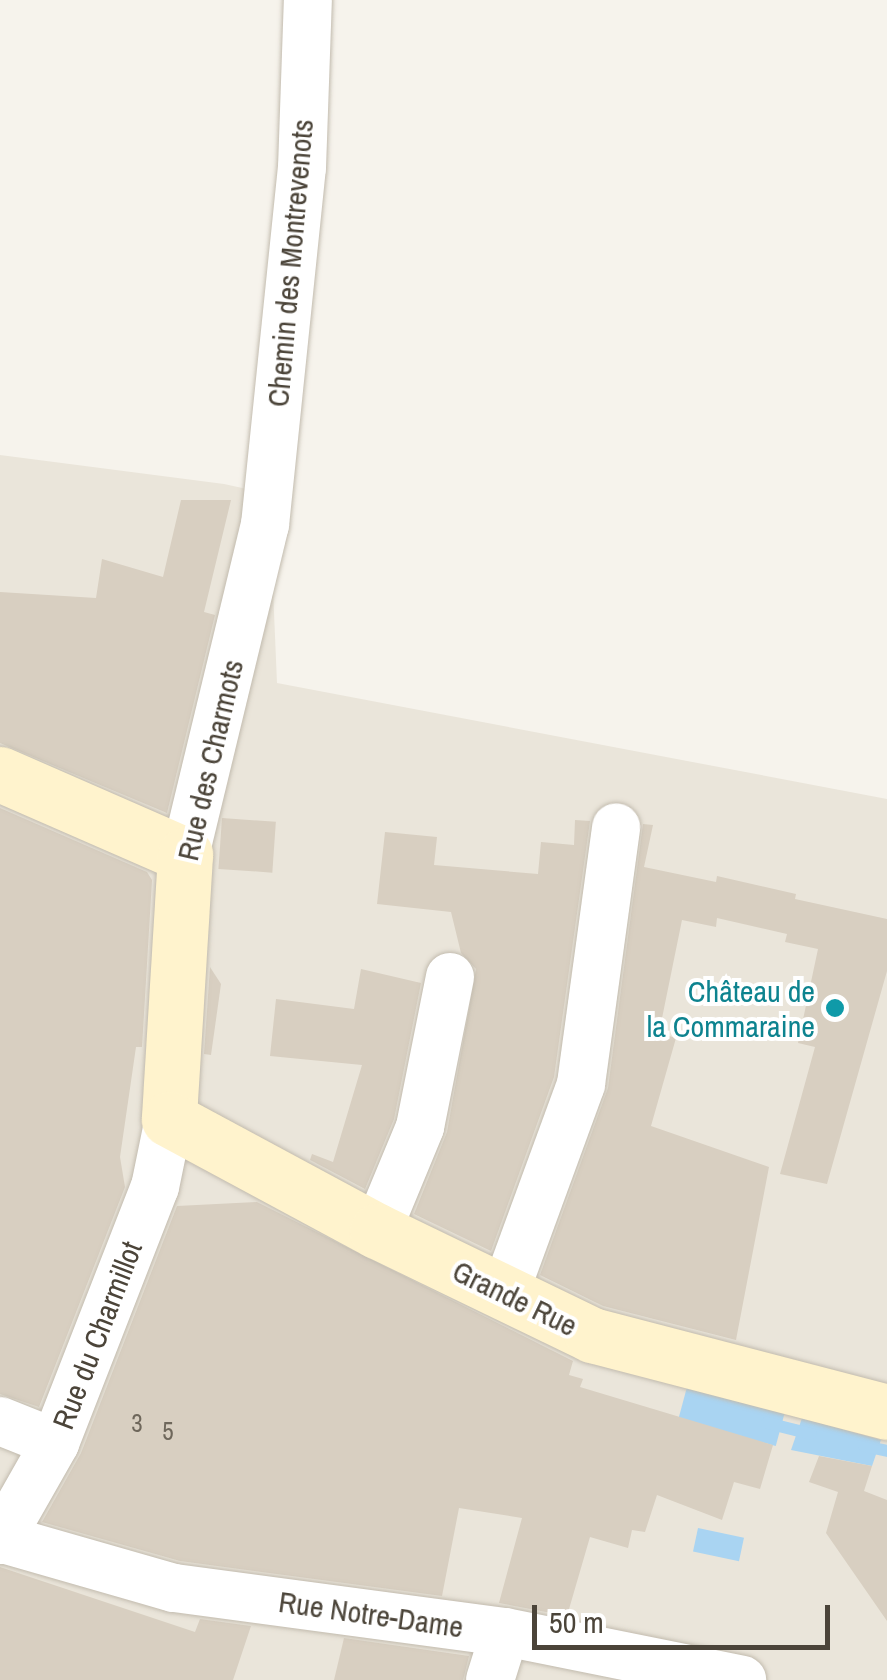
<!DOCTYPE html>
<html>
<head>
<meta charset="utf-8">
<style>
	body { margin:0 }
	#map { position:relative; width:887px; height:1680px; overflow:hidden; background:#f6f3ec; font-family:"Archivo Narrow",sans-serif }
	div>[style] { position:absolute }
	.residential>* { inset:0; background:#eae5da }
	.water>* { inset:0; background:#a9d4f2; transform-origin:0 0 }
	.stream>* { height:12px; margin:-6px; padding:0 6px; transform-origin:6px; border-radius:6px; background:#a9d4f2 }
	.building>* { inset:0; background:#d8cfc1; transform-origin:0 0 }
	.roads { filter:drop-shadow(0 0 2px #c2bbae) drop-shadow(0 0 2px #c2bbae) }
	.street>* { height:48px; margin:-24px; padding:0 24px; transform-origin:24px; border-radius:24px; background:#fff }
	.secondary>* { height:55px; margin:-27.5px; padding:0 27.5px; transform-origin:27.5px; border-radius:27.5px; background:#fff3cd }
	.dots>* { width:28px; height:28px; translate:-50% -50%; box-sizing:border-box; border:5px solid #fff; border-radius:50% }
	span { translate:-50% -50%; white-space:nowrap; text-align:center; line-height:1.15; -webkit-text-stroke:8px #fff; paint-order:stroke }
	.number-label { font-size:25px; color:#6e675b }
	.number-label span { -webkit-text-stroke-width:0 }
	.street-label { font-size:30px; color:#4b4439 }
	.culture-label { font-size:30px; color:#0d838f }
	.right { translate:-100% -50%; text-align:right }
	.scale { position:absolute; left:532px; top:1605px; width:298px; height:45px; box-sizing:border-box; border:5px solid #4b4439; border-top:0; padding-left:12px; font-size:30px; line-height:35px; white-space:nowrap; color:#4b4439; -webkit-text-stroke:8px #fff; paint-order:stroke }
</style>
</head>
<body>
<div id="map">
	<div class="residential">
		<i style="clip-path:polygon(0 455px,224px 484px,269px 494px,277px 683px,887px 799px,887px 1680px,0 1680px)"></i>
	</div>
	<div class="water">
		<i style="left:687px;top:1387px;width:101px;height:34px;rotate:15deg"></i>
		<i style="clip-path:polygon(802px 1418px,881px 1440px,872px 1466px,791px 1450px)"></i>
		<i style="left:698px;top:1528px;width:47px;height:24px;rotate:12deg"></i>
	</div>
	<div class="stream">
		<i style="left:767px;top:1423px;width:45px;rotate:14deg"></i>
		<i style="left:864px;top:1446px;width:24px;rotate:12deg"></i>
	</div>
	<div class="building">
		<i style="clip-path:polygon(181px 500px,231px 500px,204px 612px,215px 615px,167px 813px,0 743px,0 592px,96px 598px,102px 559px,163px 577px)"></i>
		<i style="clip-path:polygon(0 808px,147px 872px,152px 880px,142px 1047px,136px 1047px,120px 1157px,125px 1187px,39px 1407px,0 1394px)"></i>
		<i style="left:222px;top:818px;width:54px;height:51px;rotate:4deg"></i>
		<i style="clip-path:polygon(575px 820px,590px 821px,554px 1077px,491px 1251px,414px 1214px,447px 1132px,476px 969px,461px 953px,451px 912px,377px 904px,385px 832px,437px 837px,434px 865px,538px 874px,541px 842px,574px 845px)"></i>
		<i style="clip-path:polygon(643px 824px,653px 825px,644px 867px,716px 882px,717px 876px,796px 894px,795px 899px,887px 919px,887px 971px,827px 1184px,780px 1174px,815px 1047px,798px 1043px,818px 949px,785px 942px,787px 934px,717px 918px,716px 927px,682px 920px,659px 1033px,676px 1038px,651px 1126px,769px 1167px,736px 1340px,603px 1306px,540px 1275px,608px 1088px)"></i>
		<i style="clip-path:polygon(210px 967px,221px 984px,211px 1055px,204px 1054px)"></i>
		<i style="clip-path:polygon(361px 969px,421px 983px,394px 1119px,365px 1189px,310px 1160px,312px 1154px,333px 1162px,362px 1065px,270px 1056px,276px 999px,354px 1009px)"></i>
		<i style="clip-path:polygon(257px 1202px,573px 1361px,569px 1375px,583px 1379px,580px 1387px,773px 1445px,760px 1489px,734px 1482px,722px 1520px,657px 1495px,645px 1532px,632px 1530px,628px 1548px,590px 1537px,567px 1616px,499px 1603px,522px 1518px,459px 1508px,442px 1596px,180px 1561px,42px 1522px,81px 1453px,177px 1206px)"></i>
		<i style="clip-path:polygon(819px 1456px,872px 1466px,864px 1491px,887px 1500px,887px 1621px,826px 1533px,838px 1492px,809px 1482px)"></i>
		<i style="clip-path:polygon(0 1567px,195px 1632px,200px 1619px,251px 1626px,233px 1680px,0 1680px)"></i>
		<i style="clip-path:polygon(344px 1638px,469px 1656px,463px 1680px,334px 1680px)"></i>
	</div>
	<div class="roads">
		<div class="street">
			<i style="left:185px;top:855px;width:340px;rotate:-76.4deg"></i>
			<i style="left:265px;top:525px;width:359px;rotate:-84.1deg"></i>
			<i style="left:302px;top:168px;width:168px;rotate:-88deg"></i>
			<i style="left:377px;top:1231px;width:113px;rotate:-67.5deg"></i>
			<i style="left:420px;top:1127px;width:153px;rotate:-78.7deg"></i>
			<i style="left:505px;top:1292px;width:221px;rotate:-69.9deg"></i>
			<i style="left:581px;top:1084px;width:259px;rotate:-82.2deg"></i>
			<i style="left:0;top:1421px;width:59px;rotate:21.8deg"></i>
			<i style="left:3px;top:1539px;width:178px;rotate:16deg"></i>
			<i style="left:174px;top:1588px;width:334px;rotate:7.6deg"></i>
			<i style="left:505px;top:1632px;width:242px;rotate:11.4deg"></i>
			<i style="left:0;top:1540px;width:112px;rotate:-60.4deg"></i>
			<i style="left:55px;top:1443px;width:275px;rotate:-68.7deg"></i>
			<i style="left:155px;top:1187px;width:69px;rotate:-78.4deg"></i>
			<i style="left:490px;top:1680px;width:50px;rotate:-72.6deg"></i>
		</div>
		<div class="secondary">
			<i style="left:0;top:774px;width:202px;rotate:23.6deg"></i>
			<i style="left:185px;top:855px;width:264px;rotate:93.5deg"></i>
			<i style="left:169px;top:1119px;width:236px;rotate:28.3deg"></i>
			<i style="left:377px;top:1231px;width:239px;rotate:25.8deg"></i>
			<i style="left:592px;top:1335px;width:305px;rotate:14.6deg"></i>
		</div>
	</div>
	<div class="dots">
		<i style="left:835px;top:1008px;background:#0f9aa8"></i>
	</div>
	<div class="number-label">
		<span style="left:137px;top:1423px">3</span>
		<span style="left:168px;top:1431px">5</span>
	</div>
	<div class="street-label">
		<span style="left:290px;top:263px;rotate:-85deg">Chemin des Montrevenots</span>
		<span style="left:210px;top:760px;rotate:-77deg">Rue des Charmots</span>
		<span style="left:515px;top:1298px;rotate:26deg">Grande Rue</span>
		<span style="left:97px;top:1335px;rotate:-69deg">Rue du Charmillot</span>
		<span style="left:371px;top:1614px;rotate:8deg">Rue Notre-Dame</span>
	</div>
	<div class="culture-label">
		<span class="right" style="left:815px;top:1008px">Château de<br>la Commaraine</span>
	</div>
	<div class="scale">50 m</div>
</div>
</body>
</html>
